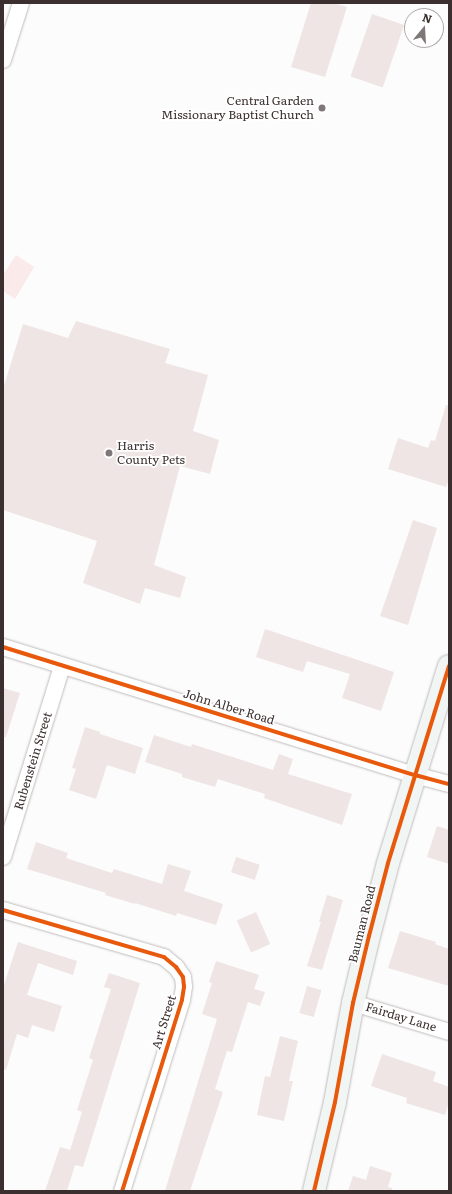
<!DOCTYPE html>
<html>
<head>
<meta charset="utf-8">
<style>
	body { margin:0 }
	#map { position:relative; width:452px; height:1194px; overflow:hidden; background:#fcfcfc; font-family:Literata,serif }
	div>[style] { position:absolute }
	.green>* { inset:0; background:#faeae9 }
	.building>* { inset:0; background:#efe5e5; transform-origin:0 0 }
	.roads { filter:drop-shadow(0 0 1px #c1bbbb) drop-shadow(0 0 1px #c1bbbb) }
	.street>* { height:16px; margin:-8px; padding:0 8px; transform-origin:8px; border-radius:8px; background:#fff }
	.secondary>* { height:22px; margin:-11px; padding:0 11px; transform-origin:11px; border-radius:11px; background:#f1f5f4 }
	.cycleway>* { height:4px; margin:-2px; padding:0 2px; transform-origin:2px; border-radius:2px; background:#e8590c }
	.dots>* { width:11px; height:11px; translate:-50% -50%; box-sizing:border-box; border:2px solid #fff; border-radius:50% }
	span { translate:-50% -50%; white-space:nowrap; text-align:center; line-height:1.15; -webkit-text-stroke:3.5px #fff; paint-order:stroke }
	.poi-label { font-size:12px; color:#3b2f2f }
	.right { translate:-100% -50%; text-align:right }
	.left { translate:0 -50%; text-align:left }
	.street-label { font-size:12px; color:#3b2f2f }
	.frame { position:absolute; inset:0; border:4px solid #3b2f2f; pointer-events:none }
	.north { position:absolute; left:404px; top:8px; width:40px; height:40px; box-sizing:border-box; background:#fff; border:1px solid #b1acac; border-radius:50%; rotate:18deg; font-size:11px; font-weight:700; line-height:16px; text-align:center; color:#3b2f2f }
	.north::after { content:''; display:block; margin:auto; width:14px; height:18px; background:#7f7777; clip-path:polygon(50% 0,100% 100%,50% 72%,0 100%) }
</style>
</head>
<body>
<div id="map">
	<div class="green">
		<i style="clip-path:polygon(16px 255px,34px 267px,15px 299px,3px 291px,3px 275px)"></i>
	</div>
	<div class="building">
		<i style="clip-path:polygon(311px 3px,333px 3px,347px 7px,325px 77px,291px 67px)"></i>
		<i style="left:372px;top:14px;width:34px;height:66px;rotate:19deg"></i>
		<i style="clip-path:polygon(76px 321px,170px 349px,165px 363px,208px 375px,193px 431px,219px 440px,210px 474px,180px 466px,154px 565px,186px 577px,180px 598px,145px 588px,140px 604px,83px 583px,97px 541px,3px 510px,3px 389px,23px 324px,68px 338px)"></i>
		<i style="clip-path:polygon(446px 405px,449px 406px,449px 480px,446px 487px,388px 469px,398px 438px,428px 448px,431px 440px,435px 441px)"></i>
		<i style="clip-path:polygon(413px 520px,437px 528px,408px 625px,380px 616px)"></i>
		<i style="clip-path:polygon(265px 629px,394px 672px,381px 711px,342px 698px,350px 674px,307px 661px,303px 672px,256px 657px)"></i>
		<i style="clip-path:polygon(3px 688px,20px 693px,6px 737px,3px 737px)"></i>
		<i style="clip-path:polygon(85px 727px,100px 732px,100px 734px,143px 748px,135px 774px,107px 765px,96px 799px,69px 790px,76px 769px,72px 768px)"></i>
		<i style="clip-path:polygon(154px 735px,191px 747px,192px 744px,273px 770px,279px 754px,293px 759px,288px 774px,352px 794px,342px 825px,264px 798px,265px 794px,218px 779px,215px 787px,182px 777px,182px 774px,145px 762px)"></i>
		<i style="clip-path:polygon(437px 826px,449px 830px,449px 864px,427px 857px)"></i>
		<i style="clip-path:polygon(36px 842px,68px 853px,66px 858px,112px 873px,114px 869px,162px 884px,168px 864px,191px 871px,184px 891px,223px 904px,216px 925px,177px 913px,176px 916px,135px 903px,135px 904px,105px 895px,106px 893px,27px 869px)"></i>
		<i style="left:236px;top:857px;width:25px;height:16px;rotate:18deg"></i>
		<i style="clip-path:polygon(327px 895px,343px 900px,322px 970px,307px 966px,321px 922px,319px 922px)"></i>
		<i style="left:256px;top:912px;width:35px;height:21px;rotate:66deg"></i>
		<i style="clip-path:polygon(400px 931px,436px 942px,435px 944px,449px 949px,449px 986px,388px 968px)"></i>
		<i style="clip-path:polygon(18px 942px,77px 961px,73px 975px,38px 963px,27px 995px,62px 1006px,54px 1032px,32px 1025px,28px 1038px,17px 1034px,6px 1070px,3px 1069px,3px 988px)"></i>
		<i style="clip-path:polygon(216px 961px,259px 975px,254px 989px,265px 992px,260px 1006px,248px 1002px,232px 1052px,227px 1051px,215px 1089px,223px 1092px,190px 1191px,165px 1191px,217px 1019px,202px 1014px,212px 983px,209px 982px)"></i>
		<i style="clip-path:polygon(109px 973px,140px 983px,83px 1167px,75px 1165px,67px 1191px,45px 1191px,60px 1147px,70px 1150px,82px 1112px,77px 1110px,93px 1060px,89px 1058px,111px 989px,104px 987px)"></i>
		<i style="left:307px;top:986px;width:15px;height:28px;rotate:16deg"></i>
		<i style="clip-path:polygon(280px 1036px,298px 1041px,289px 1081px,293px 1081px,284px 1121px,257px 1115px,265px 1076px,270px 1077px)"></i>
		<i style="clip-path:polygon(382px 1054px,436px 1072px,433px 1081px,449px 1087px,449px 1102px,445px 1115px,406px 1103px,407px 1098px,371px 1086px)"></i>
		<i style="clip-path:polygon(370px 1166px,392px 1173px,388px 1187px,392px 1188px,392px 1191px,348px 1191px,353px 1176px,366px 1180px)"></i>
	</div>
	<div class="roads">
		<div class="street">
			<i style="left:3px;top:60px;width:60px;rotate:-72.5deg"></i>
			<i style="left:3px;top:647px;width:431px;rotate:17.3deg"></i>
			<i style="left:415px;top:775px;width:35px;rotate:15deg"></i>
			<i style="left:3px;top:857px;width:200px;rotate:-72.8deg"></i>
			<i style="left:3px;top:910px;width:168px;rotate:16.3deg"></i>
			<i style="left:164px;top:957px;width:16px;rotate:40deg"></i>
			<i style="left:176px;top:967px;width:12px;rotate:55deg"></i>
			<i style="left:183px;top:977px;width:10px;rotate:84deg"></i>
			<i style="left:184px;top:987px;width:13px;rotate:99deg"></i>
			<i style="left:182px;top:1000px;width:200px;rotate:107.4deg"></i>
			<i style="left:353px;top:1003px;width:100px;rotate:16.8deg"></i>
		</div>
		<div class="secondary">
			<i style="left:314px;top:1191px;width:91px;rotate:-76.7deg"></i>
			<i style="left:335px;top:1102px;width:101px;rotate:-79.7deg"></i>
			<i style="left:353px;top:1003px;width:69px;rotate:-76.6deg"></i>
			<i style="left:369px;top:936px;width:75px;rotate:-75.4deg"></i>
			<i style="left:388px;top:863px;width:206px;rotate:-72.8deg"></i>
		</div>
	</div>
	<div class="cycleway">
		<i style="left:3px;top:647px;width:431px;rotate:17.3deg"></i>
		<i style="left:415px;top:775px;width:35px;rotate:15deg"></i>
		<i style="left:3px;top:910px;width:168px;rotate:16.3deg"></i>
		<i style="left:164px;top:957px;width:16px;rotate:40deg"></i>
		<i style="left:176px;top:967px;width:12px;rotate:55deg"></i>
		<i style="left:183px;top:977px;width:10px;rotate:84deg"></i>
		<i style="left:184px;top:987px;width:13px;rotate:99deg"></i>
		<i style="left:182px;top:1000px;width:200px;rotate:107.4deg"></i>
		<i style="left:314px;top:1191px;width:91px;rotate:-76.7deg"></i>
		<i style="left:335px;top:1102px;width:101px;rotate:-79.7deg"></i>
		<i style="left:353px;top:1003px;width:69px;rotate:-76.6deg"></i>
		<i style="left:369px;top:936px;width:75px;rotate:-75.4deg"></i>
		<i style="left:388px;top:863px;width:206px;rotate:-72.8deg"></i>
	</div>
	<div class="dots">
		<i style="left:322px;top:108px;background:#7f7777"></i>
		<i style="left:109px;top:453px;background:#7f7777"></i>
	</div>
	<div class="poi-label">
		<span class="right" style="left:314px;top:108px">Central Garden<br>Missionary Baptist Church</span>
		<span class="left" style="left:117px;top:453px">Harris<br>County Pets</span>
	</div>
	<div class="street-label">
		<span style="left:229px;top:707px;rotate:17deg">John Alber Road</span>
		<span style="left:33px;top:761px;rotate:-73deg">Rubenstein Street</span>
		<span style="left:362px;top:924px;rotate:-76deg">Bauman Road</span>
		<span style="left:401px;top:1017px;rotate:17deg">Fairday Lane</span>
		<span style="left:164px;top:1022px;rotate:-73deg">Art Street</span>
	</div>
	<div class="frame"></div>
	<div class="north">N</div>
</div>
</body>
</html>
